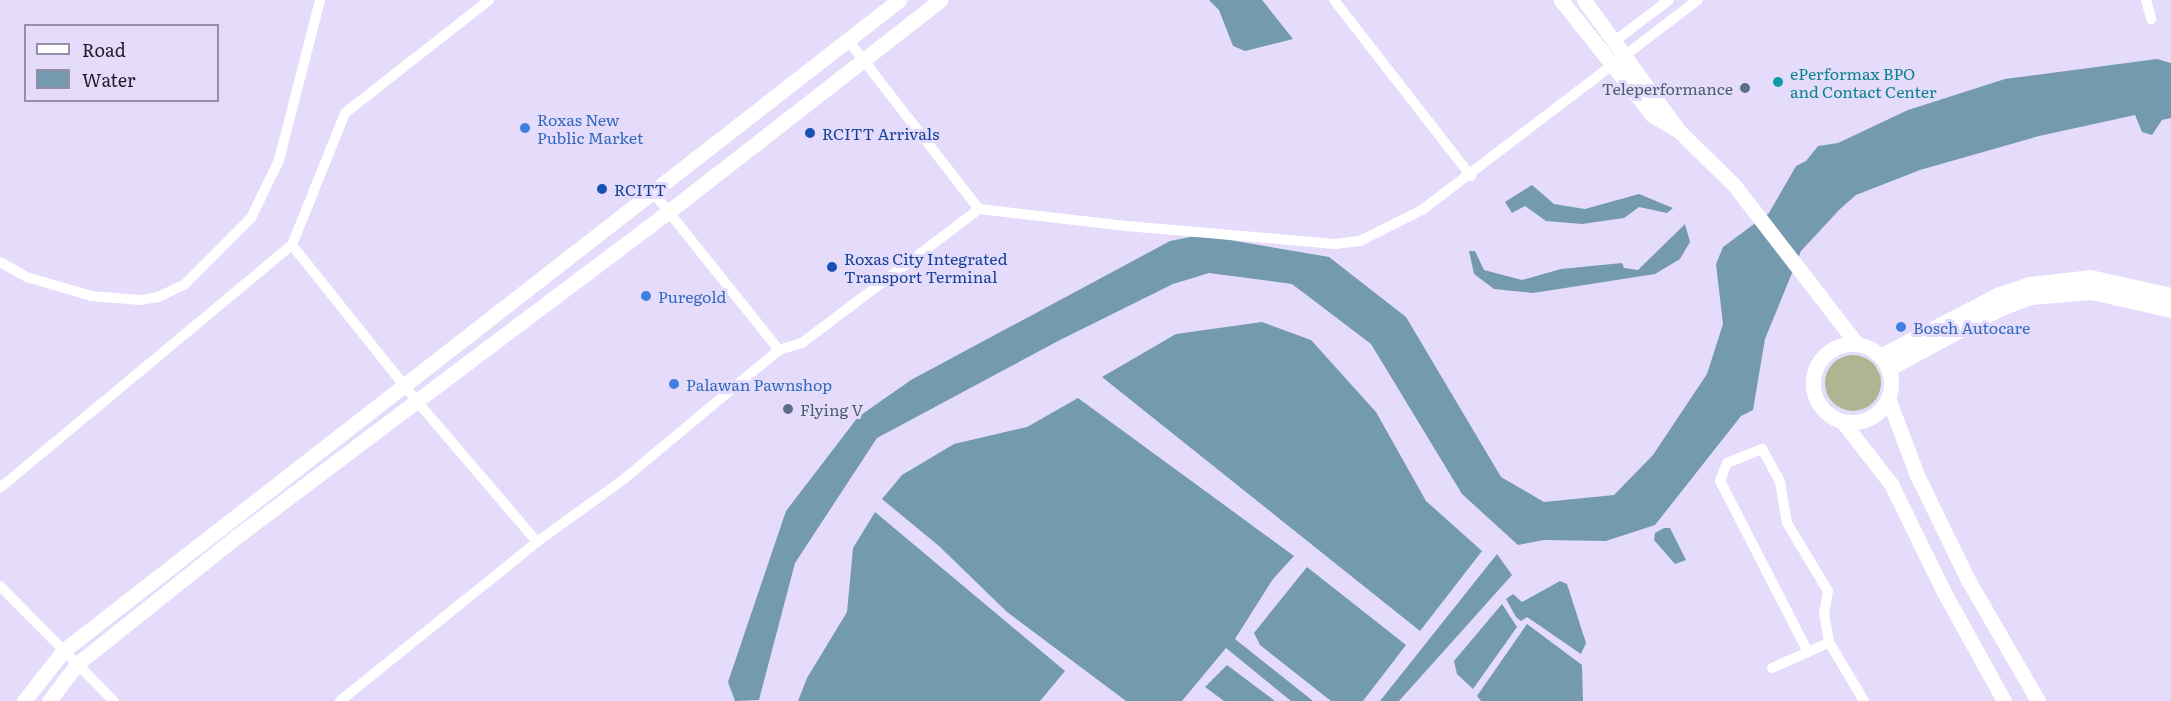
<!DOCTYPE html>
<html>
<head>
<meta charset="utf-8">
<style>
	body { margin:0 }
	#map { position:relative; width:2171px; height:701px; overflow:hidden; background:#e5dbfb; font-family:Literata,serif }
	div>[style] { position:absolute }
	.green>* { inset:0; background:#aeb691 }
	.round { border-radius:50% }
	.water>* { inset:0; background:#749aaf }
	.street>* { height:10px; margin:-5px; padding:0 5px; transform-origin:5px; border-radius:5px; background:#fff }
	.secondary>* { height:15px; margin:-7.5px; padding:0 7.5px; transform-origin:7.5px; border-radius:7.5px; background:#fff }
	.secondary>.ring { margin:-7.5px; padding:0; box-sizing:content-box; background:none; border:15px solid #fff; border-radius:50% }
	.dots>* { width:16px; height:16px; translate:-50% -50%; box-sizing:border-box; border:3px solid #e5dbfb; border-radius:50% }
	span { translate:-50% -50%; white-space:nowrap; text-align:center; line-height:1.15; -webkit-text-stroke:6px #e5dbfb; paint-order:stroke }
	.culture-label { font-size:16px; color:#0d838f }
	.left { translate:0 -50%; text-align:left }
	.service-label { font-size:16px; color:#4e5e75 }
	.right { translate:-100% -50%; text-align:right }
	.shop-label { font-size:16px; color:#366cbe }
	.transit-label { font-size:16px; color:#164399 }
	.legend { position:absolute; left:24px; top:24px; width:195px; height:78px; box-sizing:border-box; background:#e5dbfb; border:2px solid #978fa7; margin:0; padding:8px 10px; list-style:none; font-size:18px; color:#221e29 }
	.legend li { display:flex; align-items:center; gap:12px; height:30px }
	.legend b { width:30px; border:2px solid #978fa7 }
</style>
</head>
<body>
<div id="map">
	<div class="green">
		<i class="round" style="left:1825px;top:355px;width:56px;height:56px"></i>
	</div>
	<div class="water">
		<i style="clip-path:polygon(1209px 0,1262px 0,1293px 39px,1245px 51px,1233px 46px,1219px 10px)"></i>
		<i style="clip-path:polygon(2157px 59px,2171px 63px,2171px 118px,2162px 120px,2152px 135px,2142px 132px,2135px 115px,2039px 136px,1920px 170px,1856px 195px,1840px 209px,1801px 251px,1765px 339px,1753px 410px,1741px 416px,1655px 525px,1606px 541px,1544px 540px,1518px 545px,1462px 494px,1371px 344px,1292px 284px,1209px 273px,1173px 284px,1060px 340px,877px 438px,795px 563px,759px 700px,735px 701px,728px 682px,786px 511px,858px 417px,911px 380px,1170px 241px,1200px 235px,1329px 257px,1406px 317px,1501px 477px,1544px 502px,1614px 495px,1653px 455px,1707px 374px,1723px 324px,1716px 264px,1723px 247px,1769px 213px,1796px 166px,1806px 161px,1818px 146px,1838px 143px,1908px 110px,2005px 79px)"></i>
		<i style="clip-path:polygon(1532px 185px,1554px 204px,1585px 209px,1639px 194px,1673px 208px,1667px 213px,1639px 207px,1624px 218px,1582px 224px,1546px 221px,1525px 206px,1512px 213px,1505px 202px)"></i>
		<i style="clip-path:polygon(1685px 224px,1690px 242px,1680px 259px,1655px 274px,1533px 293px,1494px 289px,1474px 274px,1469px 251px,1475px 251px,1484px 270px,1522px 280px,1561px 269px,1622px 263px,1624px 268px,1638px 270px)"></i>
		<i style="clip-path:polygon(1262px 322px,1311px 340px,1376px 412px,1426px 501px,1482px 551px,1420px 631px,1102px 377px,1176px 334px)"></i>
		<i style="clip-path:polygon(1078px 398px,1294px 556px,1273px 579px,1235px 639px,1313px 701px,1291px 701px,1226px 648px,1182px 701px,1126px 701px,1007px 612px,939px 546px,882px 499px,902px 475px,954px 444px,1027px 427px)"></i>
		<i style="clip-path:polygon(875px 512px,1065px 671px,1040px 701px,798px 701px,807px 678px,847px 612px,853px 548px)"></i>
		<i style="clip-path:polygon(1664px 528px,1670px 528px,1686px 560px,1675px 564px,1654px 540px,1655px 533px)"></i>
		<i style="clip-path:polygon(1497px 554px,1512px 575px,1399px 701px,1380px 701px)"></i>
		<i style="clip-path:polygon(1307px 567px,1406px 645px,1363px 701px,1331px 701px,1260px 645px,1254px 633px)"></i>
		<i style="clip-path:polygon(1560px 581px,1567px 584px,1586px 643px,1581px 654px,1527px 617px,1521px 621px,1516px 617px,1506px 599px,1513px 594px,1522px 602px)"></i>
		<i style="clip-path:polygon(1502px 604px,1517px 627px,1473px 689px,1457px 674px,1454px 661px)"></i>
		<i style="clip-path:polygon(1527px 624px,1582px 665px,1583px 701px,1481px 701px,1477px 696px)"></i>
		<i style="clip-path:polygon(1227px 665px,1275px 701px,1224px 701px,1205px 687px)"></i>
	</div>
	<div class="street">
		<i style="left:1334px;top:0;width:223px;rotate:52.1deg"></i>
		<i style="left:2146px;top:0;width:20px;rotate:75deg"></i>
		<i style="left:847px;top:39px;width:215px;rotate:52.2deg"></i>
		<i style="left:979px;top:209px;width:148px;rotate:6.6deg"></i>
		<i style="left:1126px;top:226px;width:210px;rotate:4.9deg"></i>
		<i style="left:1335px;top:244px;width:25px;rotate:-7deg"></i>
		<i style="left:1360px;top:241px;width:69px;rotate:-26.6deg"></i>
		<i style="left:1422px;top:210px;width:347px;rotate:-37.3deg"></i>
		<i style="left:1616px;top:40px;width:66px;rotate:-37deg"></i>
		<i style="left:652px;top:191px;width:203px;rotate:51.4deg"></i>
		<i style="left:292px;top:245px;width:197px;rotate:51.4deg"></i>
		<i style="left:415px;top:399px;width:188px;rotate:49.5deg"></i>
		<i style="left:0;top:262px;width:31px;rotate:29deg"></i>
		<i style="left:27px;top:277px;width:67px;rotate:16.5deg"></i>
		<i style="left:91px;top:296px;width:49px;rotate:4.7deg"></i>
		<i style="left:140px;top:300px;width:18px;rotate:-9deg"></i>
		<i style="left:158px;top:297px;width:29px;rotate:-25deg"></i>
		<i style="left:184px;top:285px;width:95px;rotate:-45deg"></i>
		<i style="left:251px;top:218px;width:64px;rotate:-64.2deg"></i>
		<i style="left:279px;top:160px;width:165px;rotate:-75.6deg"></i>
		<i style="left:0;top:488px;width:380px;rotate:-39.8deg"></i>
		<i style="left:292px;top:245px;width:142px;rotate:-68.1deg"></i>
		<i style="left:345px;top:113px;width:183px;rotate:-38.1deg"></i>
		<i style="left:0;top:586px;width:162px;rotate:45.3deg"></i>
		<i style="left:1808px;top:652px;width:23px;rotate:-25deg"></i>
		<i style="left:1772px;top:668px;width:39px;rotate:-24deg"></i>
		<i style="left:1808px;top:652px;width:192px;rotate:-117.2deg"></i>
		<i style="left:1720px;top:481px;width:19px;rotate:-69deg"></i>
		<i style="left:1727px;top:463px;width:38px;rotate:-22deg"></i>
		<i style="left:1762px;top:449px;width:38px;rotate:61deg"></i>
		<i style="left:1780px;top:482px;width:42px;rotate:80.3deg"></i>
		<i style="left:1787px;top:523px;width:79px;rotate:58.9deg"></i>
		<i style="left:1828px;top:591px;width:22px;rotate:100deg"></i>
		<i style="left:1824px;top:613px;width:29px;rotate:80deg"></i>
		<i style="left:1829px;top:642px;width:69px;rotate:59.3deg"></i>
		<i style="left:340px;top:701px;width:253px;rotate:-38.9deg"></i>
		<i style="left:537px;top:542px;width:107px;rotate:-35.9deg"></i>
		<i style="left:624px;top:479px;width:202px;rotate:-39.8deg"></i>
		<i style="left:779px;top:350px;width:24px;rotate:-17deg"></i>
		<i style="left:802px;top:343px;width:222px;rotate:-37.1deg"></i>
	</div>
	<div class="secondary">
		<i style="left:1561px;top:0;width:147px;rotate:51.6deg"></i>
		<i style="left:1652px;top:115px;width:29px;rotate:31deg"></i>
		<i style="left:1584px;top:0;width:162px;rotate:54.1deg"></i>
		<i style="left:1679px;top:131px;width:77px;rotate:44.5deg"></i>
		<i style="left:1734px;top:185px;width:200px;rotate:52.3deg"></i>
		<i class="ring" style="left:1813px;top:344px;width:63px;height:63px"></i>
		<i style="left:1880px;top:356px;width:134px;rotate:-27.5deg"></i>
		<i style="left:1999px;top:294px;width:32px;rotate:-18deg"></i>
		<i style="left:2029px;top:284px;width:61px;rotate:-6.5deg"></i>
		<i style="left:2090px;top:277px;width:83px;rotate:12.5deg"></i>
		<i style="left:1888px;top:369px;width:126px;rotate:-28.4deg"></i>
		<i style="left:1999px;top:309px;width:34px;rotate:-21deg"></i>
		<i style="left:2031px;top:297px;width:60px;rotate:-4.8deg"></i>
		<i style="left:2091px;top:292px;width:82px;rotate:12.7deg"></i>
		<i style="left:1888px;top:398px;width:82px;rotate:69.4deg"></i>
		<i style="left:1917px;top:475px;width:114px;rotate:64.1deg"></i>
		<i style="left:1967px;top:578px;width:142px;rotate:60deg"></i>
		<i style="left:1842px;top:421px;width:80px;rotate:52.1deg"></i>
		<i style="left:1891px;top:484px;width:123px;rotate:63.9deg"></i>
		<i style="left:1945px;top:594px;width:122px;rotate:61.1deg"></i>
		<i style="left:24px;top:701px;width:63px;rotate:-52deg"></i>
		<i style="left:63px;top:651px;width:1060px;rotate:-37.91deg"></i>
		<i style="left:49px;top:701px;width:46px;rotate:-52.9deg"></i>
		<i style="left:77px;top:664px;width:208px;rotate:-38.6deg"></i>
		<i style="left:240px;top:534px;width:536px;rotate:-36.96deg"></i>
		<i style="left:668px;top:212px;width:345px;rotate:-37.9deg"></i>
	</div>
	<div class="dots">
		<i style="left:1778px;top:82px;background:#0f9aa8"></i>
		<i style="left:1745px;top:88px;background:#5c6f8a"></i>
		<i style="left:525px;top:128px;background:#3f7fe0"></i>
		<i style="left:810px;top:133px;background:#1a4fb4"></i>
		<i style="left:602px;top:189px;background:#1a4fb4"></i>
		<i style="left:832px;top:267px;background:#1a4fb4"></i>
		<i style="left:646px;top:296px;background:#3f7fe0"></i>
		<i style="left:1901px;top:327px;background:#3f7fe0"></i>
		<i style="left:674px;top:384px;background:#3f7fe0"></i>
		<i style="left:788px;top:409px;background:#5c6f8a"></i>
	</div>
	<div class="culture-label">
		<span class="left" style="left:1790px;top:82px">ePerformax BPO<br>and Contact Center</span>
	</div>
	<div class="service-label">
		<span class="right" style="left:1733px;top:88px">Teleperformance</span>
		<span class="left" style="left:800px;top:409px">Flying V</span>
	</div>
	<div class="shop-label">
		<span class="left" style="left:537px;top:128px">Roxas New<br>Public Market</span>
		<span class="left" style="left:658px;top:296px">Puregold</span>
		<span class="left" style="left:1913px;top:327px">Bosch Autocare</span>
		<span class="left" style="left:686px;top:384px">Palawan Pawnshop</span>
	</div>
	<div class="transit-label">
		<span class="left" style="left:822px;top:133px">RCITT Arrivals</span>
		<span class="left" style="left:614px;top:189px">RCITT</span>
		<span class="left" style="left:844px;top:267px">Roxas City Integrated<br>Transport Terminal</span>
	</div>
	<ul class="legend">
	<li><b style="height:8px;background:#fff"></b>Road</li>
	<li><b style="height:16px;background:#749aaf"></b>Water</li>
	</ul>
</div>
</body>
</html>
